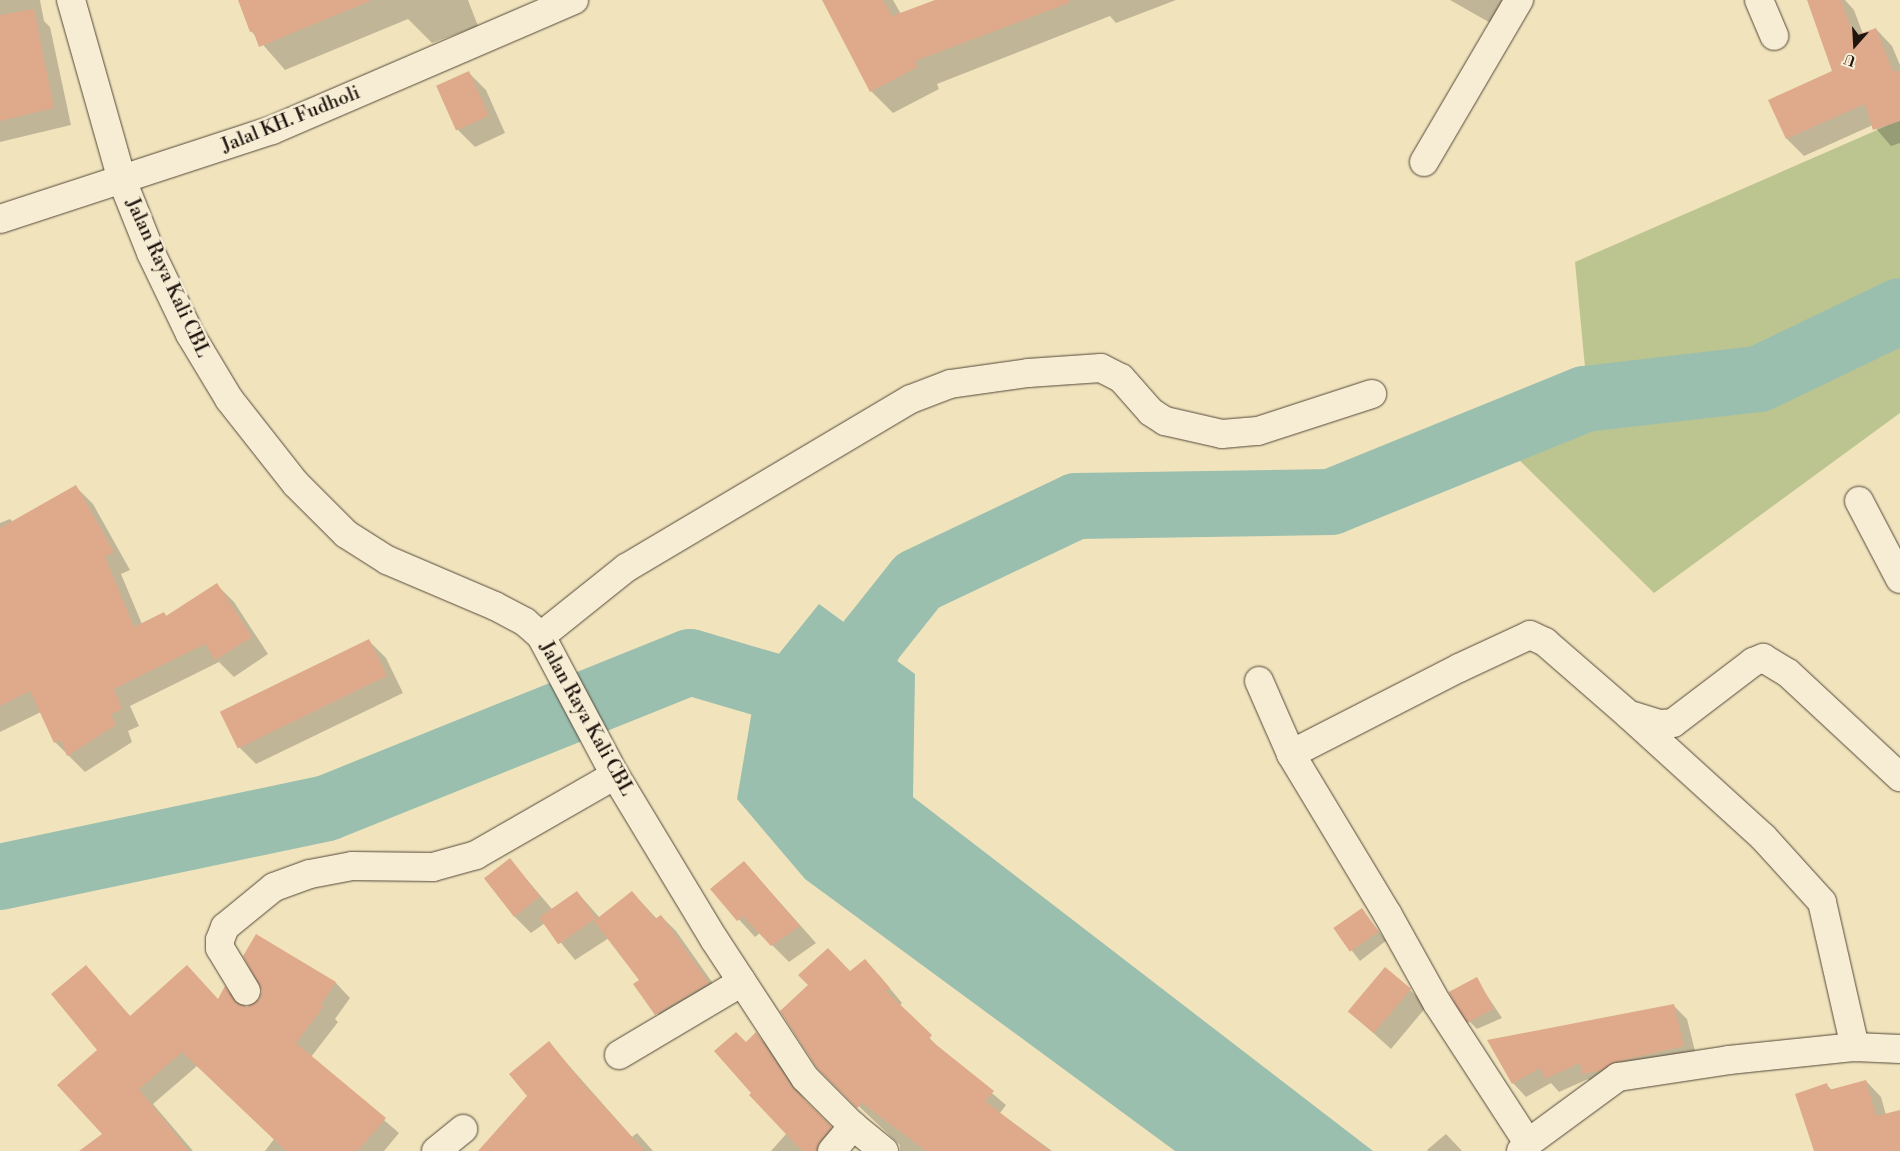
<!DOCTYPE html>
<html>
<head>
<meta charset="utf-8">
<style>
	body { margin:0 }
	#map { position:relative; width:1900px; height:1151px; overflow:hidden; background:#f1e4bd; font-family:"Libre Bodoni",serif }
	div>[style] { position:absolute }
	.green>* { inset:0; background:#bcc490 }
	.water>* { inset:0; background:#9bbfae }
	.shadow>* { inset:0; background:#0003; transform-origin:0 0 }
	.river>* { height:66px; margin:-33px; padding:0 33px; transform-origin:33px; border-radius:33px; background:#9bbfae }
	.building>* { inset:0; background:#deaa8b; transform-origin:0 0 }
	.roads { filter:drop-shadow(0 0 1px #54483a) drop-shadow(0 0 1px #54483a) }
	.minor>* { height:28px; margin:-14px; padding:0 14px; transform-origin:14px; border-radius:14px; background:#f6edd4 }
	.tertiary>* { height:28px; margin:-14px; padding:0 14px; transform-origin:14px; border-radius:14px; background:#f6edd4 }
	.secondary>* { height:28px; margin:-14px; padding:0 14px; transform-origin:14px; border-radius:14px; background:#f6edd4 }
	span { translate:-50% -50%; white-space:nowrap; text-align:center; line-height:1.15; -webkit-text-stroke:5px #f6edd4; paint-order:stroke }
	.street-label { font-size:19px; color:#20140f }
	.north { position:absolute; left:1830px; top:20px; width:50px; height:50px; -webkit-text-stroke:4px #f6edd4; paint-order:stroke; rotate:199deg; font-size:14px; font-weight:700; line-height:20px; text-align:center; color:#20140f }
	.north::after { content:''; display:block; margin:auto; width:18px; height:22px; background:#20140f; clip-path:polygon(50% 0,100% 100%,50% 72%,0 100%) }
</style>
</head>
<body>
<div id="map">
	<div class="green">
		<i style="clip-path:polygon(1900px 120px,1900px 413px,1654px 593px,1497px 438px,1588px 399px,1575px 262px)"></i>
	</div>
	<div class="water">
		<i style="clip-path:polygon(819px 604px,915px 674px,913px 797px,1373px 1151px,1175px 1151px,805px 879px,737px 799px,757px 681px)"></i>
	</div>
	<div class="shadow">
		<i style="clip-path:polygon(0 0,40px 0,44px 21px,50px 27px,71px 125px,0 142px)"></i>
		<i style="clip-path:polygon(240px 0,468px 0,478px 26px,432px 43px,408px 19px,285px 70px,251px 31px)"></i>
		<i style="clip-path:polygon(823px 0,893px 0,901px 14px,938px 0,1176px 0,1116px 23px,1110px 16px,937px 84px,939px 89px,893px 113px,871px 91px)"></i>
		<i style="clip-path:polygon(1450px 0,1518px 0,1508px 33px)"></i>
		<i style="clip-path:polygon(1818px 0,1845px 0,1854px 10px,1863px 34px,1876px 29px,1892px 46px,1900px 65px,1900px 143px,1891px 146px,1873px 125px,1804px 156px,1787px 139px,1770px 101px,1834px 72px)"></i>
		<i style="clip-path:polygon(469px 73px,486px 90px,505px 133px,475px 147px,458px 130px)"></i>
		<i style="clip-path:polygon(76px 487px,93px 504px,130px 570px,121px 574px,142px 624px,164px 613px,167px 617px,217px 585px,234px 602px,268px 654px,234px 677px,219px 662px,130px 706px,139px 726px,128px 731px,132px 742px,85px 772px,55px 742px,41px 712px,0 732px,0 523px,10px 519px,13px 522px)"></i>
		<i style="clip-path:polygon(369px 641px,386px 658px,403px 693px,256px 764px,239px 747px)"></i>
		<i style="clip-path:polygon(510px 860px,552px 909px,577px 892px,600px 918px,632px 892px,657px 919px,661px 916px,676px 931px,724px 999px,671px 1030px,635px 984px,641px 980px,609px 938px,575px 960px,545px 923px,531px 933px,514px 916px,485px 879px)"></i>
		<i style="clip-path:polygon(744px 862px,816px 943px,789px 962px,760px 933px,755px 937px,712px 890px)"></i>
		<i style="left:1362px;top:910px;width:39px;height:33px;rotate:52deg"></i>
		<i style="clip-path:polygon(257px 936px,336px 983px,350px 998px,335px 1019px,338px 1022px,311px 1057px,399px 1133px,384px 1151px,265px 1151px,274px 1139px,197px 1066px,153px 1104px,193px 1151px,81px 1151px,104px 1134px,99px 1051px,86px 967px,131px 1017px,187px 967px,218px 1000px,225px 988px,247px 1008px,260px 1000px,263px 991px)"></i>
		<i style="clip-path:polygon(850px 973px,878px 974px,902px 1003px,899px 1006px,943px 1052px,1006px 1105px,1000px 1113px,1052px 1151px,900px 1151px,900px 1145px,833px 1082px)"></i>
		<i style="clip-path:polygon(1476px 979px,1502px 1018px,1477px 1029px,1469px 1021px)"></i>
		<i style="clip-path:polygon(1410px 990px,1427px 1006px,1391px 1049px,1349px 1011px)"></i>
		<i style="clip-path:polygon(1674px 1006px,1687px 1019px,1697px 1059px,1597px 1087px,1588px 1079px,1559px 1092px,1551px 1083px,1526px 1097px,1513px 1083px,1489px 1041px)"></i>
		<i style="clip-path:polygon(756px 1034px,770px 1048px,806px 1102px,845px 1142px,838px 1151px,771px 1151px,787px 1133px,753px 1093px,746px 1044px)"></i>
		<i style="clip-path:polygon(549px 1043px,632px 1137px,637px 1133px,653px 1151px,480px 1151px,529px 1096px)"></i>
		<i style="clip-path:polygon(1866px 1081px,1881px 1097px,1886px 1115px,1900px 1112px,1900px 1151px,1815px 1151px,1827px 1085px,1832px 1090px)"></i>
		<i style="clip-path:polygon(1446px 1134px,1462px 1151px,1428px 1151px,1427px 1150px)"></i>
	</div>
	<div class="river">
		<i style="left:833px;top:721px;width:5px;rotate:-112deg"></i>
		<i style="left:831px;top:716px;width:86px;rotate:-62.2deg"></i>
		<i style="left:871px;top:640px;width:75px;rotate:-51.5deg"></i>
		<i style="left:918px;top:581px;width:175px;rotate:-25.4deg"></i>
		<i style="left:1076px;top:506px;width:255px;rotate:-0.9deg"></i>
		<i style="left:1331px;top:502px;width:274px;rotate:-22.1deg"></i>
		<i style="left:1585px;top:399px;width:175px;rotate:-6.6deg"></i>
		<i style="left:1759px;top:379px;width:157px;rotate:-25.7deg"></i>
		<i style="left:0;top:877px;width:334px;rotate:-11.9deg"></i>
		<i style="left:327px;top:808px;width:391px;rotate:-21.9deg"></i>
		<i style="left:690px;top:662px;width:109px;rotate:16.4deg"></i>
		<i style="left:795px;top:693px;width:43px;rotate:32.6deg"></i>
	</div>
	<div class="building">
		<i style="clip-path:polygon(238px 0,370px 0,370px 1px,259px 47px,253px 31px,250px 32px)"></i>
		<i style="clip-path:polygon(822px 0,883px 0,892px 16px,935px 0,1069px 0,1069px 3px,915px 61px,918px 67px,870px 92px)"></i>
		<i style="clip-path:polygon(1807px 0,1841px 0,1854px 36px,1876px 28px,1893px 72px,1900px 70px,1900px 121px,1873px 130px,1865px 104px,1786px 139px,1768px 100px,1832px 71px)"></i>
		<i style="clip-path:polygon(34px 9px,54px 108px,0 121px,0 15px)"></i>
		<i style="left:469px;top:71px;width:49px;height:36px;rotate:66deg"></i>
		<i style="clip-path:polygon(76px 485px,114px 552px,105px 557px,134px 627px,164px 612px,166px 616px,217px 583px,252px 637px,215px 660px,205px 644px,114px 689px,122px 709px,111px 714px,116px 725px,67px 756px,61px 740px,54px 743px,30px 691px,0 706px,0 528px)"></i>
		<i style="left:369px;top:639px;width:41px;height:166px;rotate:64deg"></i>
		<i style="left:510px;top:858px;width:49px;height:33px;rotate:52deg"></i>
		<i style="clip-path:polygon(744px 861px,800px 926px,771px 946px,743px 916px,737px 921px,710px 889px)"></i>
		<i style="left:577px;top:891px;width:33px;height:46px;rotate:55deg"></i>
		<i style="clip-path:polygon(632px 891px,655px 919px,661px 915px,709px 983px,655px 1015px,633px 984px,639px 980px,594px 921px)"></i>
		<i style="left:1362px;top:908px;width:29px;height:35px;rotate:55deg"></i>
		<i style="clip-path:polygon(256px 934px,336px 982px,321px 1004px,324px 1006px,296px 1043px,386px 1118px,358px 1151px,286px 1151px,182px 1052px,139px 1089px,189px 1151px,79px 1151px,102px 1134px,57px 1085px,97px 1050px,51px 994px,86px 965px,130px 1016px,187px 965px,218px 999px,225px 986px,238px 1004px,247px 1007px,259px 999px,262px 991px,243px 956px)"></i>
		<i style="clip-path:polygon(828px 948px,850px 971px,865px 959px,890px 988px,886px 991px,932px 1035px,929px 1039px,994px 1091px,985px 1101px,1050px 1151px,926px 1151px,862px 1103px,857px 1108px,817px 1068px,780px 1011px,808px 985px,798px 975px)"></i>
		<i style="left:1385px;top:967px;width:34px;height:58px;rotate:40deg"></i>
		<i style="left:1477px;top:977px;width:36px;height:32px;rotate:62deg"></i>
		<i style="clip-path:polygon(1674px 1004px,1684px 1046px,1616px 1062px,1600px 1071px,1582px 1074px,1580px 1063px,1545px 1079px,1540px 1068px,1512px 1084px,1487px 1040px)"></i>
		<i style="clip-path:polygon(736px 1032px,746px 1042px,756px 1032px,792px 1087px,832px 1127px,820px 1141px,817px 1151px,802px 1151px,749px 1095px,751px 1093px,714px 1051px)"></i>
		<i style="clip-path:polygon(549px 1041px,581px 1081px,645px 1151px,478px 1151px,527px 1096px,509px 1074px)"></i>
		<i style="clip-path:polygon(1866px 1080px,1876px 1116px,1900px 1110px,1900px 1151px,1814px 1151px,1795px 1094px,1827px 1083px,1829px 1090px)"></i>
	</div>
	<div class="roads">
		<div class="minor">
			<i style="left:71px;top:0;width:187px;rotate:74.2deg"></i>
			<i style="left:1759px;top:0;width:39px;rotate:67deg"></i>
			<i style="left:1424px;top:162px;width:188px;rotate:-59.6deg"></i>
			<i style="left:1859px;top:501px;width:88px;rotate:62.3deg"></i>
			<i style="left:541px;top:636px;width:109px;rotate:-38.7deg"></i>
			<i style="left:626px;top:568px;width:331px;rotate:-30.7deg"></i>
			<i style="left:911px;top:399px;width:42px;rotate:-21deg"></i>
			<i style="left:950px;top:384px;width:79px;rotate:-8deg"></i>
			<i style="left:1028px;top:373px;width:73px;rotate:-3.9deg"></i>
			<i style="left:1101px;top:368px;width:22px;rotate:27deg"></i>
			<i style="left:1121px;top:378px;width:45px;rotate:48.6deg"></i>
			<i style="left:1151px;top:412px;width:17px;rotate:33deg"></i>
			<i style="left:1165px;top:421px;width:58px;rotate:12.8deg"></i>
			<i style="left:1222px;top:434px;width:36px;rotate:-5deg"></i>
			<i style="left:1258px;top:431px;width:120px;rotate:-18deg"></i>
			<i style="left:1259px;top:681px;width:80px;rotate:66.3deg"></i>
			<i style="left:1633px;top:716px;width:28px;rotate:17deg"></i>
			<i style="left:1660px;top:724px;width:13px;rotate:-4deg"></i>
			<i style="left:1673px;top:723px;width:101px;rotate:-37.3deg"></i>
			<i style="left:1753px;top:662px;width:11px;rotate:-22deg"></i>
			<i style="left:1763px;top:658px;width:29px;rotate:31deg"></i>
			<i style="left:1788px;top:673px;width:153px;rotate:42.9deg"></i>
			<i style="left:246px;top:991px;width:50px;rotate:-121.2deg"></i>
			<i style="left:220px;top:948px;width:8px;rotate:-90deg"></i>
			<i style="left:220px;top:940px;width:14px;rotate:-69deg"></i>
			<i style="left:225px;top:927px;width:63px;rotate:-39.2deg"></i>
			<i style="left:274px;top:887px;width:38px;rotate:-20deg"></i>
			<i style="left:310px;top:874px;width:43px;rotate:-10.8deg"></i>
			<i style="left:352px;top:866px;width:81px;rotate:0.7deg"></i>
			<i style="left:433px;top:867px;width:45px;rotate:-15.6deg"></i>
			<i style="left:476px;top:855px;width:160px;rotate:-29.9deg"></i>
			<i style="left:619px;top:1055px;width:143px;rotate:-30.7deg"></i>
			<i style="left:1528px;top:1143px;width:167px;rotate:-123deg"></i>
			<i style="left:1437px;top:1003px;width:101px;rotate:-119.1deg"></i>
			<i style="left:1388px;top:915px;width:188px;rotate:-121.1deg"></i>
			<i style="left:1291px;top:754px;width:189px;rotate:-27.1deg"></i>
			<i style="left:1459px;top:668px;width:78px;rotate:-24.9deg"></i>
			<i style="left:1530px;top:635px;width:17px;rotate:25deg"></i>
			<i style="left:1545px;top:642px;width:113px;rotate:41deg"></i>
			<i style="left:1630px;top:716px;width:180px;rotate:42.3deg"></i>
			<i style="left:1763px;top:837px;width:88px;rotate:47.8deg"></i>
			<i style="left:1822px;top:902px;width:149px;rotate:77.2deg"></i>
			<i style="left:436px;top:1151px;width:35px;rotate:-39deg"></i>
			<i style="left:832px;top:1151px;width:33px;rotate:-50deg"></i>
		</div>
		<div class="tertiary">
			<i style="left:1521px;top:1151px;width:11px;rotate:-49deg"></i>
			<i style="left:1528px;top:1143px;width:112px;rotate:-36.3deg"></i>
			<i style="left:1618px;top:1077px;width:112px;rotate:-8.7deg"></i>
			<i style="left:1729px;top:1060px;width:127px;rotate:-5.9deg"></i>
			<i style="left:1855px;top:1047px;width:45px;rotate:2.5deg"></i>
		</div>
		<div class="secondary">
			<i style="left:122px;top:180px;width:79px;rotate:68.3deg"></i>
			<i style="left:151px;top:253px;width:90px;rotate:64.3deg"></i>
			<i style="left:190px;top:334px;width:76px;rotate:59deg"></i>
			<i style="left:229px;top:399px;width:108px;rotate:51.8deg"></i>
			<i style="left:296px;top:484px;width:71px;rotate:45deg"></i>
			<i style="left:346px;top:534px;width:49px;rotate:32.4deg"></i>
			<i style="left:387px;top:560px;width:117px;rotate:23.1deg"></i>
			<i style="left:495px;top:606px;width:34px;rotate:28deg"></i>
			<i style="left:525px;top:622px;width:21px;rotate:41deg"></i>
			<i style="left:541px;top:636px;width:157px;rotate:62deg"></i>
			<i style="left:615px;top:775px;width:192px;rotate:58.9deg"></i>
			<i style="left:714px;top:939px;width:166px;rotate:56.8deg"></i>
			<i style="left:805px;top:1078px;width:68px;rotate:45deg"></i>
			<i style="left:853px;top:1126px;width:40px;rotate:39deg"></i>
			<i style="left:0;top:219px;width:286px;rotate:-18.1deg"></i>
			<i style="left:272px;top:130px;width:329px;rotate:-23.3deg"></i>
		</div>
	</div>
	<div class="street-label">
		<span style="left:291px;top:120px;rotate:-22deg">Jalal KH. Fudholi</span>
		<span style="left:167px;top:278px;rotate:65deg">Jalan Raya Kali CBL</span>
		<span style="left:586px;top:719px;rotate:61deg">Jalan Raya Kali CBL</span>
	</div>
	<div class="north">U</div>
</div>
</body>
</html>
